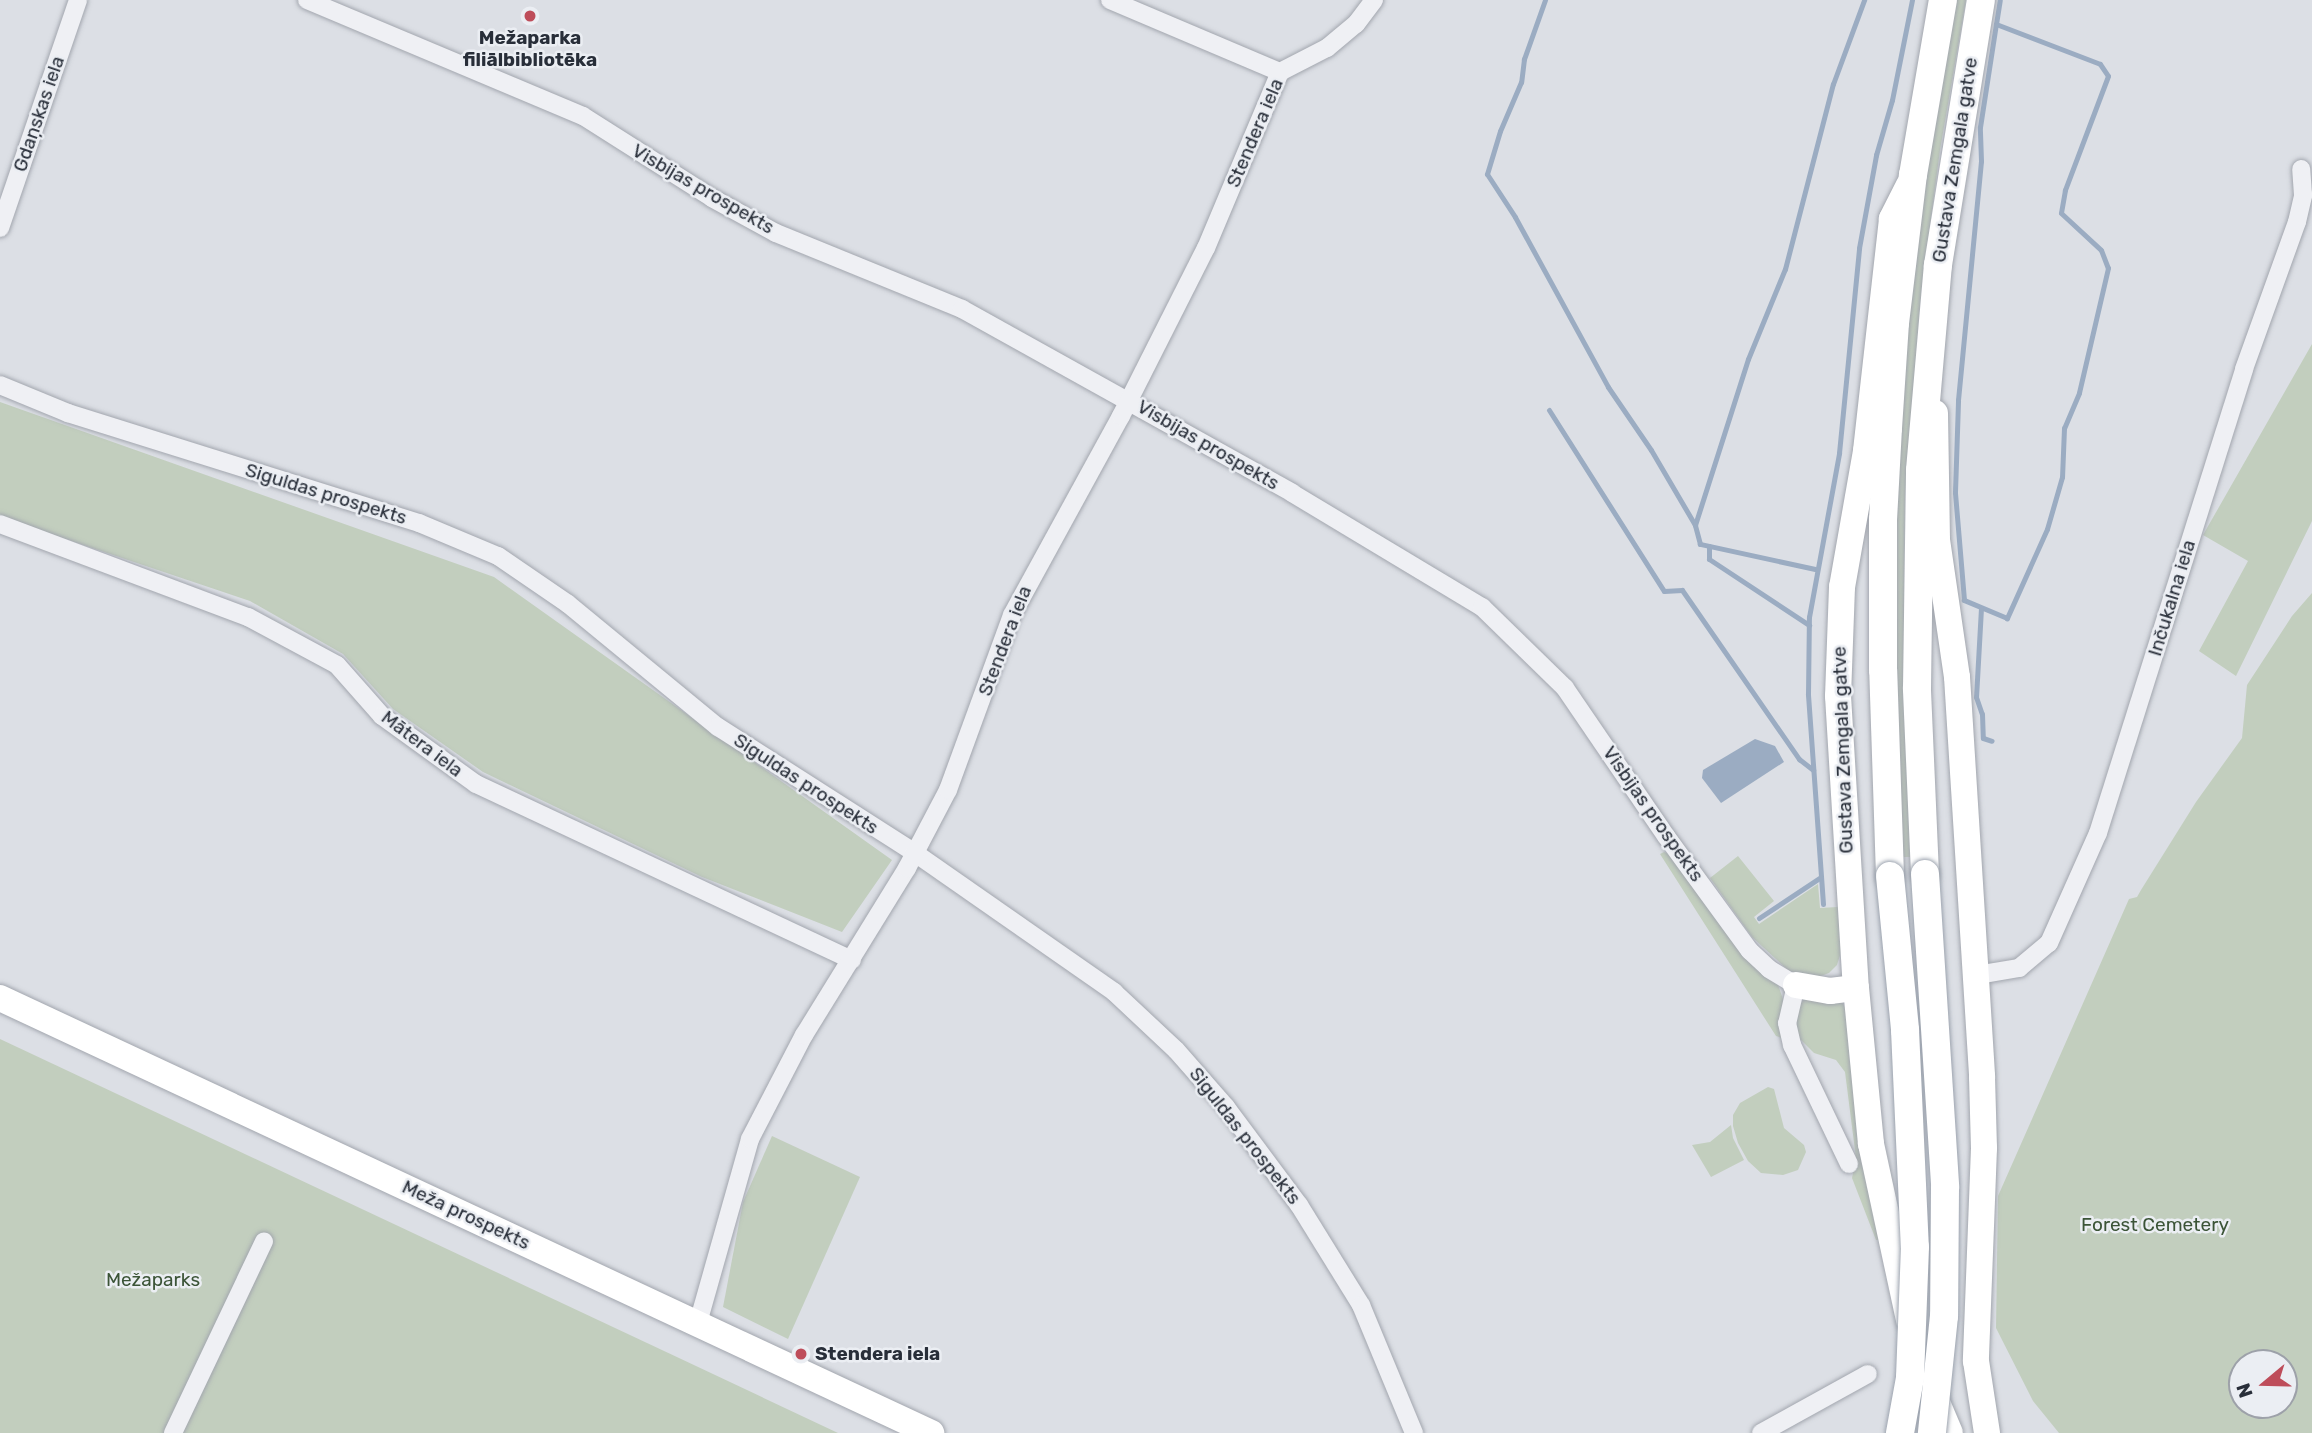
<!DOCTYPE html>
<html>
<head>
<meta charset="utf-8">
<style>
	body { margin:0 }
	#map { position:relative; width:2312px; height:1433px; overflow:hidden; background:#dcdfe5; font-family:Rubik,sans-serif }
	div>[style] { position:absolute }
	.green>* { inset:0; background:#c2cebe }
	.water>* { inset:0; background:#9bacc2 }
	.stream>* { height:5px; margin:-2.5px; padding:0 2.5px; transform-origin:2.5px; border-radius:2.5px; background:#9bacc2 }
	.roads { filter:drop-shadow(0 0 2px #a2a6ae) drop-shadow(0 0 2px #a2a6ae) }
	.street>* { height:18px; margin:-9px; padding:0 9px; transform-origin:9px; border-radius:9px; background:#eff0f4 }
	.secondary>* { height:26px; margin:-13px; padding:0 13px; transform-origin:13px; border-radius:13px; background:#fff }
	.primary>* { height:28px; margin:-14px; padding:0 14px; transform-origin:14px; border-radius:14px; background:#fff }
	.bridges { filter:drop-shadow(0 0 2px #9da4af) drop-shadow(0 0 2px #9da4af) }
	.primary-bridge>* { height:28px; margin:-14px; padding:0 14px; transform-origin:14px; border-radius:14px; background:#fff }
	.dots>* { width:19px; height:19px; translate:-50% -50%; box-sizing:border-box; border:4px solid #ebeef3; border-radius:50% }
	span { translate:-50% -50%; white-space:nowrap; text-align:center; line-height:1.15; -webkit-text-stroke:5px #ebeef3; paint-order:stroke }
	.poi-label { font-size:19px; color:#282e39; font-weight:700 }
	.left { translate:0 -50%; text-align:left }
	.street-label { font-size:19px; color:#282e39 }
	.park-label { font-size:19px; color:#3b5437 }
	.north { position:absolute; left:2228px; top:1349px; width:70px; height:70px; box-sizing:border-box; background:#ebeef3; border:2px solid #9da1a9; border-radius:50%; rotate:251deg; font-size:19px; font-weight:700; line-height:28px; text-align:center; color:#282e39 }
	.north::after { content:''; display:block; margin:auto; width:24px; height:32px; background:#be4d5a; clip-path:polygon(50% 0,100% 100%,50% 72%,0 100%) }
</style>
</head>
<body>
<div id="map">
	<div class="green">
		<i style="clip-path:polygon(1954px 0,1966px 0,1940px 150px,1921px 294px,1905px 497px,1904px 604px,1910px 857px,1903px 857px,1896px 758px,1897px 446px,1922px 190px)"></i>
		<i style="clip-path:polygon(2312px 344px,2312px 521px,2236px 676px,2199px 651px,2248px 561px,2203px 535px)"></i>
		<i style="clip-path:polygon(0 402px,494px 577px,892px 860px,842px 932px,702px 877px,483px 772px,393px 709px,343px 654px,250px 601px,0 517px)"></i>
		<i style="clip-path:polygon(evenodd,2312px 593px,2312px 1433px,2059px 1433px,2033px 1401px,1996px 1328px,1998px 1196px,2129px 899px,2137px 897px,2141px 890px,2196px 802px,2242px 738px,2247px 685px,2292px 616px,2312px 593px,2242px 1363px,2284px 1363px,2284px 1405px,2242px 1405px,2242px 1363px)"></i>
		<i style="clip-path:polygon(1664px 852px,1670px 854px,1749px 962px,1777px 982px,1783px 999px,1782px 1038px,1776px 1036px,1660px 854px)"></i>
		<i style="clip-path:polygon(1738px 856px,1774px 901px,1754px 917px,1759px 924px,1818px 884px,1820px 908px,1838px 907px,1841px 952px,1837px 965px,1829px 973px,1818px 977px,1789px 971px,1752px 937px,1710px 878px)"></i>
		<i style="clip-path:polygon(1804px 999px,1842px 1003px,1848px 1011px,1879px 1240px,1876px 1240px,1852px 1178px,1856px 1158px,1845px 1072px,1836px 1060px,1814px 1053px,1796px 1035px,1796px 1010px)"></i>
		<i style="clip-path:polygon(0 1039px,679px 1358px,838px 1433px,0 1433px)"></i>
		<i style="clip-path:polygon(1768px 1087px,1774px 1089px,1784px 1128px,1804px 1145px,1806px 1152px,1798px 1170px,1783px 1175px,1761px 1173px,1748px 1161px,1738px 1143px,1733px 1126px,1733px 1115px,1740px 1103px)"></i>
		<i style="clip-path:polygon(1731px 1125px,1733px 1138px,1744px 1160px,1711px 1177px,1692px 1145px,1710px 1142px)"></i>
		<i style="clip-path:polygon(772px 1136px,860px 1177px,788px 1339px,723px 1307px,743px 1202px)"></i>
	</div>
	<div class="water">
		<i style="clip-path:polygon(1755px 739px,1775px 746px,1784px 762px,1721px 803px,1702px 778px,1703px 770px)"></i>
	</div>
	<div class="stream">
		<i style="left:1545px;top:0;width:63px;rotate:109.6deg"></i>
		<i style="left:1524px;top:59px;width:23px;rotate:97deg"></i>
		<i style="left:1521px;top:82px;width:53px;rotate:113.2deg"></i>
		<i style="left:1500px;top:131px;width:45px;rotate:106.8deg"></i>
		<i style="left:1487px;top:174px;width:51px;rotate:56.9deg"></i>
		<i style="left:1515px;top:217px;width:194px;rotate:61.3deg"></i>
		<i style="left:1608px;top:387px;width:76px;rotate:55.7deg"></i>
		<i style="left:1651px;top:450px;width:87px;rotate:59.6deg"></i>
		<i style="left:1996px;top:24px;width:111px;rotate:21deg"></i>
		<i style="left:2100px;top:64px;width:14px;rotate:56deg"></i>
		<i style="left:2108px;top:76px;width:122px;rotate:110.7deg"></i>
		<i style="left:2065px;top:190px;width:23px;rotate:100deg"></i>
		<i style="left:2061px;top:213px;width:54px;rotate:42.8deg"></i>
		<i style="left:2101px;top:250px;width:19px;rotate:69deg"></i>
		<i style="left:2108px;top:268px;width:128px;rotate:103.1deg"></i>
		<i style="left:2079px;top:393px;width:38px;rotate:113deg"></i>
		<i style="left:2064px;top:428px;width:49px;rotate:92.3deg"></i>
		<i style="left:2062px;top:477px;width:54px;rotate:106.1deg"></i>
		<i style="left:2047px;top:529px;width:98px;rotate:114.2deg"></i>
		<i style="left:2007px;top:618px;width:47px;rotate:-157.3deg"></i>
		<i style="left:1964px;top:600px;width:108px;rotate:-94.8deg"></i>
		<i style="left:1955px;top:492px;width:92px;rotate:-88.1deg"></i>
		<i style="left:1958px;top:400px;width:240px;rotate:-84.5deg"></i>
		<i style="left:1981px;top:161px;width:34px;rotate:-92deg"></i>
		<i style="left:1980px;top:127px;width:104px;rotate:-81.2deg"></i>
		<i style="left:1996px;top:24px;width:24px;rotate:-81deg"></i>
		<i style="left:1549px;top:410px;width:214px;rotate:57.6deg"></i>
		<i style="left:1664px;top:591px;width:18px;rotate:-3deg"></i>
		<i style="left:1682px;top:590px;width:206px;rotate:55.3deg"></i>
		<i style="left:1799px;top:759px;width:18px;rotate:38deg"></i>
		<i style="left:1709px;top:546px;width:13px;rotate:90deg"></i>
		<i style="left:1709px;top:559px;width:120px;rotate:33.4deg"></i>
		<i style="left:1815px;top:569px;width:118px;rotate:-167.7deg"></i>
		<i style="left:1700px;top:544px;width:20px;rotate:-105deg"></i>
		<i style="left:1695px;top:525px;width:174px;rotate:-72.3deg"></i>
		<i style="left:1748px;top:359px;width:97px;rotate:-67.7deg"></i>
		<i style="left:1785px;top:269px;width:191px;rotate:-75.5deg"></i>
		<i style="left:1833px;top:84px;width:90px;rotate:-69.7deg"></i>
		<i style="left:1981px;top:608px;width:89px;rotate:93.2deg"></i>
		<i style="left:1976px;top:697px;width:18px;rotate:71deg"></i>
		<i style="left:1982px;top:714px;width:24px;rotate:88deg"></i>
		<i style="left:1983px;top:738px;width:9px;rotate:18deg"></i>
		<i style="left:1823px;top:904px;width:211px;rotate:-94.1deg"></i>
		<i style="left:1808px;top:694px;width:77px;rotate:-89.3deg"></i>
		<i style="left:1809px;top:617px;width:167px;rotate:-79.6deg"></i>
		<i style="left:1839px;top:453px;width:206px;rotate:-84.4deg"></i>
		<i style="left:1859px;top:248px;width:95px;rotate:-79.6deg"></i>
		<i style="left:1876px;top:155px;width:57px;rotate:-73.8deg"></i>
		<i style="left:1892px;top:100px;width:102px;rotate:-78.7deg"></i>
		<i style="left:1759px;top:918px;width:74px;rotate:-33.5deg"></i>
	</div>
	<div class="roads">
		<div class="street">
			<i style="left:307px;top:0;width:299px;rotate:22.8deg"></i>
			<i style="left:583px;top:116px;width:153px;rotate:32.4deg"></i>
			<i style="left:712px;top:198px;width:73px;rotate:28.7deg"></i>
			<i style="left:776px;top:233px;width:201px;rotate:22.2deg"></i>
			<i style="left:962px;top:309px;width:378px;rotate:29.1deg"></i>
			<i style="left:1292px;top:493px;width:222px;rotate:31deg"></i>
			<i style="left:1482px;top:607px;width:116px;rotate:44.3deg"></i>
			<i style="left:1565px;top:688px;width:179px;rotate:55.7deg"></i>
			<i style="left:1666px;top:836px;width:142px;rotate:53.9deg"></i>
			<i style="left:1750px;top:951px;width:26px;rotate:43deg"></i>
			<i style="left:1769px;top:969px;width:31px;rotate:31deg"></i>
			<i style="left:1796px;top:985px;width:39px;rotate:103deg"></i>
			<i style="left:1787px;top:1023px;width:23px;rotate:77deg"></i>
			<i style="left:1792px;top:1045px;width:132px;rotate:64.4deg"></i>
			<i style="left:1110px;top:0;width:185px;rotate:23deg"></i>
			<i style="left:0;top:228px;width:241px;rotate:-71.1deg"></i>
			<i style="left:0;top:385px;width:74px;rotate:22.4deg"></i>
			<i style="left:68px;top:413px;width:368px;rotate:17.4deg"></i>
			<i style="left:419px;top:523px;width:86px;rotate:22.7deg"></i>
			<i style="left:498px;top:556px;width:85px;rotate:34.4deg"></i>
			<i style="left:568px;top:604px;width:194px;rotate:39.4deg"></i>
			<i style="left:718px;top:727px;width:234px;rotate:32.6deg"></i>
			<i style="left:915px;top:853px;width:243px;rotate:34.9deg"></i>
			<i style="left:1114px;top:992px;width:85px;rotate:43.1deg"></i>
			<i style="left:1176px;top:1050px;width:76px;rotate:48.7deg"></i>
			<i style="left:1226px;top:1107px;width:122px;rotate:53.3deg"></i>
			<i style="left:1299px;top:1205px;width:118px;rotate:58.2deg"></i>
			<i style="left:1361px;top:1305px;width:139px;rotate:67.5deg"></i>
			<i style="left:0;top:524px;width:265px;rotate:20.6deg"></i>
			<i style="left:248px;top:617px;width:101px;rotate:28.3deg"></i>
			<i style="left:337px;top:665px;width:68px;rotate:48.6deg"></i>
			<i style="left:382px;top:716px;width:116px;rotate:35.9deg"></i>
			<i style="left:476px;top:784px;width:415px;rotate:25.1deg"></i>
			<i style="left:1977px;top:975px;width:43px;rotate:-9.5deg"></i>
			<i style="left:2019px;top:968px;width:39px;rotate:-40deg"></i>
			<i style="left:2049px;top:943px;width:120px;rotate:-66deg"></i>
			<i style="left:2098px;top:833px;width:486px;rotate:-72.5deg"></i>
			<i style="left:2244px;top:369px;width:156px;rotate:-70.2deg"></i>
			<i style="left:2297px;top:222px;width:28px;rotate:-77deg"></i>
			<i style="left:2303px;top:195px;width:26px;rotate:-94deg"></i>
			<i style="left:698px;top:1323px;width:191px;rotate:-74.2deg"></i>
			<i style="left:750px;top:1139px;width:117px;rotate:-62.6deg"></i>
			<i style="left:804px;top:1035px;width:196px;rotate:-58.3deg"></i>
			<i style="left:907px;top:868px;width:88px;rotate:-62.3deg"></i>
			<i style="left:948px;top:790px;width:186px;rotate:-69.9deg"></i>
			<i style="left:1012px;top:615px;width:227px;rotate:-61.3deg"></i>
			<i style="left:1121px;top:416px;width:188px;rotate:-63.2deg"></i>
			<i style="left:1206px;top:248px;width:191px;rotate:-67.2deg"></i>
			<i style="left:1280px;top:72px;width:53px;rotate:-27.1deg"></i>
			<i style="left:1327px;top:48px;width:38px;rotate:-40deg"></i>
			<i style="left:1356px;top:24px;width:30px;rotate:-53deg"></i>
			<i style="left:173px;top:1433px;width:212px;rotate:-64.6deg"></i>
			<i style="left:1761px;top:1433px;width:122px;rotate:-28.9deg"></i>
		</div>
		<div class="secondary">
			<i style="left:1909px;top:185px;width:38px;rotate:117deg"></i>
			<i style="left:1892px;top:219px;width:233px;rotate:96.4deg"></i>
			<i style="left:1866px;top:451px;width:138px;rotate:100deg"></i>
			<i style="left:1842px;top:587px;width:109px;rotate:92.1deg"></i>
			<i style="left:1838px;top:696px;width:293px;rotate:86.5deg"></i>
			<i style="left:1856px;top:988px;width:157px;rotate:84.5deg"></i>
			<i style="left:1871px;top:1144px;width:180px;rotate:77.8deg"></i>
			<i style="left:1935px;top:413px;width:127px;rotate:89.1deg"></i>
			<i style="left:1937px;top:540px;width:138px;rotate:81.7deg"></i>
			<i style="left:1957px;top:677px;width:401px;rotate:86.4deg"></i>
			<i style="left:1982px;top:1077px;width:71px;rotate:88.4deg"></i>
			<i style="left:1984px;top:1148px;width:213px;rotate:92.2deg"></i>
			<i style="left:1976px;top:1361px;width:73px;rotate:81.3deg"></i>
			<i style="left:1796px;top:985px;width:35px;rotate:10deg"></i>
			<i style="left:1830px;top:991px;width:26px;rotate:-7deg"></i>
			<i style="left:0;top:998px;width:1028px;rotate:25.04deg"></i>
			<i style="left:1933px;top:1393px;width:43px;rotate:67deg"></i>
		</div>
		<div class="primary">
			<i style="left:1925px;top:874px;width:186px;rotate:-92.5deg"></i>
			<i style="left:1917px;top:688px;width:218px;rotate:-89.2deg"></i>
			<i style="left:1920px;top:470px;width:206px;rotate:-85deg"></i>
			<i style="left:1938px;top:265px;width:268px;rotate:-80.8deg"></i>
			<i style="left:1890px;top:876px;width:206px;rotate:-91.9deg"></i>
			<i style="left:1883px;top:670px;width:150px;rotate:-90deg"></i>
			<i style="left:1883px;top:520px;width:92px;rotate:-86.9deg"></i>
			<i style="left:1888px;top:428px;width:105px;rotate:-86.2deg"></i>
			<i style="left:1895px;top:323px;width:149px;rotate:-83.1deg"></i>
			<i style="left:1913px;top:175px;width:178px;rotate:-80.3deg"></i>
		</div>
	</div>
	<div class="bridges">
		<div class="primary-bridge">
			<i style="left:1925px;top:874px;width:314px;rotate:86.3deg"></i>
			<i style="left:1945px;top:1187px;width:129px;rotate:90.4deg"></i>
			<i style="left:1944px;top:1316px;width:118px;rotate:95.9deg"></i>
			<i style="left:1890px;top:876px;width:155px;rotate:84.4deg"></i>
			<i style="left:1905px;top:1030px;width:217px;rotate:87.4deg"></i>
			<i style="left:1915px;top:1247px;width:131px;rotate:92.2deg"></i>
			<i style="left:1910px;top:1378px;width:56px;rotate:100.3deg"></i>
		</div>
	</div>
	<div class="dots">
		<i style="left:530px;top:16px;background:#be4d5a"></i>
		<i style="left:801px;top:1354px;background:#be4d5a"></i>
	</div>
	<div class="poi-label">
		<span style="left:530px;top:49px">Mežaparka<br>filiālbibliotēka</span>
		<span class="left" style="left:815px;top:1354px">Stendera iela</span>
	</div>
	<div class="street-label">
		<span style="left:39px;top:114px;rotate:-71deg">Gdaņskas iela</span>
		<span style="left:1255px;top:133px;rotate:-67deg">Stendera iela</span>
		<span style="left:1955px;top:160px;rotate:-81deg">Gustava Zemgala gatve</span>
		<span style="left:703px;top:189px;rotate:30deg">Visbijas prospekts</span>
		<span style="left:1208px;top:445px;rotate:30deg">Visbijas prospekts</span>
		<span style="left:326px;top:494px;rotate:17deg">Siguldas prospekts</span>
		<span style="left:2172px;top:598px;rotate:-73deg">Inčukalna iela</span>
		<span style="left:1005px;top:641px;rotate:-69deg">Stendera iela</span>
		<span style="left:422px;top:744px;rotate:37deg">Mātera iela</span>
		<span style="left:1843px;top:750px;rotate:-92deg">Gustava Zemgala gatve</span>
		<span style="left:806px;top:784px;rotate:33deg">Siguldas prospekts</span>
		<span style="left:1653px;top:814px;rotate:55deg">Visbijas prospekts</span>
		<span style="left:1245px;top:1136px;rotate:52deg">Siguldas prospekts</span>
		<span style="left:466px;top:1215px;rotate:25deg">Meža prospekts</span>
	</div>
	<div class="park-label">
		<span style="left:2155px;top:1225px">Forest Cemetery</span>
		<span style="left:153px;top:1280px">Mežaparks</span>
	</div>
	<div class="north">N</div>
</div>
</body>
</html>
